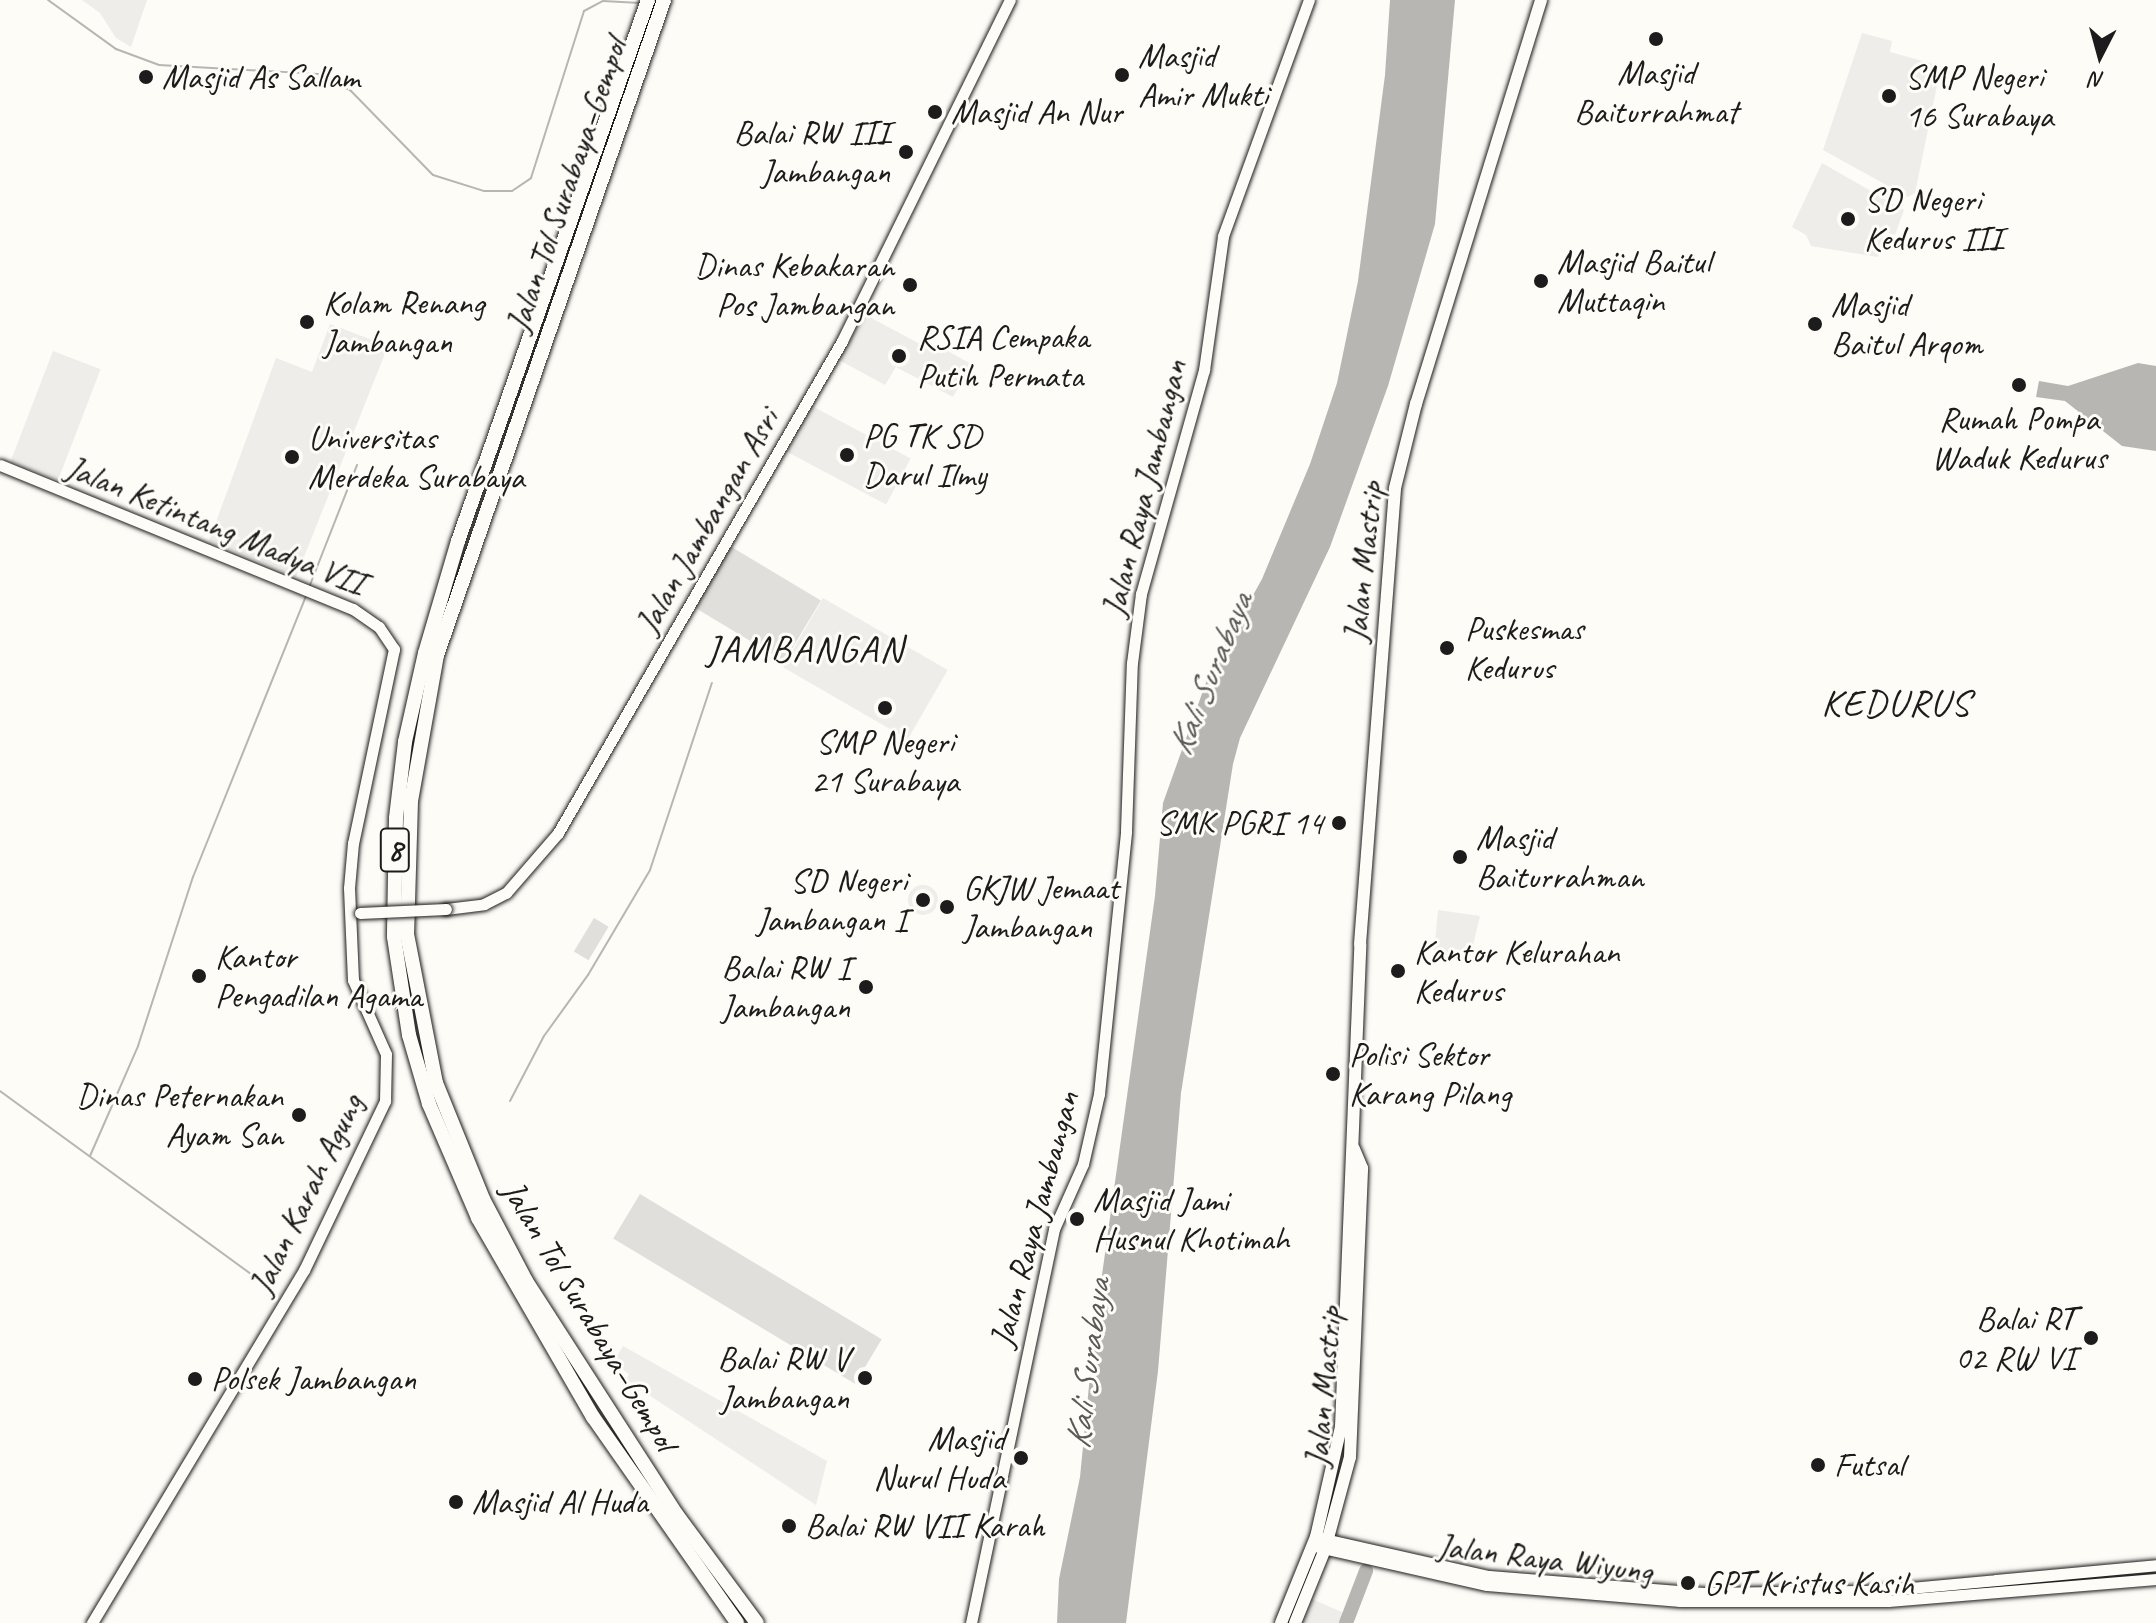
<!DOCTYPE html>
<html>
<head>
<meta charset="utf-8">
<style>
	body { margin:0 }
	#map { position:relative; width:2156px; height:1623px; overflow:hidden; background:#fdfcf7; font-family:Caveat,sans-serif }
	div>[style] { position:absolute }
	.built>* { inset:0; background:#eeede9; transform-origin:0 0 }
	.round { border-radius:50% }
	.green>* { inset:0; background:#e0dfdb; transform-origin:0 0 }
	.water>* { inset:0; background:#b7b6b2 }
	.stream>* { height:2px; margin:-1px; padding:0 1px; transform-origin:1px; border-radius:1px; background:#b7b6b2 }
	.river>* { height:14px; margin:-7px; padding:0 7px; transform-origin:7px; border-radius:7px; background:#b7b6b2 }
	.roads { filter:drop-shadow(0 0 2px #1c1c1c) drop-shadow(0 0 2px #1c1c1c) }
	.secondary>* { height:11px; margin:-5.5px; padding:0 5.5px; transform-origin:5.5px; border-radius:5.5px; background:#fdfcf7 }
	.primary>* { height:12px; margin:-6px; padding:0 6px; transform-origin:6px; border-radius:6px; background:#fdfcf7 }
	.highway>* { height:14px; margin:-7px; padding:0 7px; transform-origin:7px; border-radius:7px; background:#fdfcf7 }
	.bridges { filter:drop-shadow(0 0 2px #1c1c1c) drop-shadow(0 0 2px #1c1c1c) }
	.secondary-bridge>* { height:11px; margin:-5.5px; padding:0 5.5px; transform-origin:5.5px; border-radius:5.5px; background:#fdfcf7 }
	.dots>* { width:22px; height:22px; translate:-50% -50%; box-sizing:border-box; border:4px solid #fdfcf7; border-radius:50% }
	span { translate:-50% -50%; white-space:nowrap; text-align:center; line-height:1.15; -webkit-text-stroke:6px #fdfcf7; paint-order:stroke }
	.shield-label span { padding:2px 6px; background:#fdfcf7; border:2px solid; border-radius:6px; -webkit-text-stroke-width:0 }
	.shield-label { font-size:32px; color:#1c1c1c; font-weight:700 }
	.poi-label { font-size:34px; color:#1c1c1c }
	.left { translate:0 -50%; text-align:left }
	.right { translate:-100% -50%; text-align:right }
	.street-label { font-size:34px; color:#1c1c1c }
	.water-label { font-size:36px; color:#5a5a58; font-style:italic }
	.quarter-label { font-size:38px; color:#1c1c1c; letter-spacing:2px }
	.north { position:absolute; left:2060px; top:16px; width:80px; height:80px; -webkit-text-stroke:6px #fdfcf7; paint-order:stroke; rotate:186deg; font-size:22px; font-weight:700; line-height:32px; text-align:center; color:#1c1c1c }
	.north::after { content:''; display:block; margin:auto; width:28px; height:36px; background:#1c1c1c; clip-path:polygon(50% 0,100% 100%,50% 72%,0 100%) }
</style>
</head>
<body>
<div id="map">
	<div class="built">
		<i style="clip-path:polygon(82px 0,147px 0,131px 47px,116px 38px,100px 13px)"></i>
		<i style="clip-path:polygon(1862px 33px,1892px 41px,1890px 52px,1941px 66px,1915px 193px,1908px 197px,1823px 150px)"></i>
		<i style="clip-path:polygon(1822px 163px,1904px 210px,1895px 235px,1885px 232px,1878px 257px,1811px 246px,1806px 235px,1792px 227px)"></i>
		<i style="clip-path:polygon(864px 314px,933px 351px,937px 345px,971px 364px,953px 397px,896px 367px,885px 385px,839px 360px)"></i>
		<i style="clip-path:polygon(330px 324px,388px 346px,296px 577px,209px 541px,276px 358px,312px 372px)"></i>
		<i style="left:53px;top:351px;width:51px;height:119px;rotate:21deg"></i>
		<i style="left:810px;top:405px;width:114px;height:52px;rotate:28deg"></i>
		<i style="left:823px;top:598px;width:144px;height:80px;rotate:30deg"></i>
		<i class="round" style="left:908px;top:885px;width:30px;height:30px"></i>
		<i style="clip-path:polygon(1438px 910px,1480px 916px,1470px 958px,1434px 953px)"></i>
		<i style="clip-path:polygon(623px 1346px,827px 1461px,816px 1505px,626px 1380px,629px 1374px,613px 1363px)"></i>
		<i style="clip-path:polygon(1312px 1599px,1344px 1613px,1340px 1623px,1300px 1623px)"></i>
	</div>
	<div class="green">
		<i style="left:730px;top:546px;width:106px;height:71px;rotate:31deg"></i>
		<i style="left:594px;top:918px;width:17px;height:39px;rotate:31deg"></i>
		<i style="left:640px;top:1194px;width:282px;height:52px;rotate:31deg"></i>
	</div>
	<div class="water">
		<i style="clip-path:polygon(1390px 0,1455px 0,1435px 224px,1388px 386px,1330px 547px,1240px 738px,1233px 764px,1181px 1093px,1158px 1371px,1126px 1623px,1057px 1623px,1059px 1579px,1080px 1477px,1095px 1325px,1155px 896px,1163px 803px,1209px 674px,1262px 579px,1310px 464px,1337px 383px,1358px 281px,1385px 75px)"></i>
		<i style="clip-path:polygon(2138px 363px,2156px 366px,2156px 451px,2122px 446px,2065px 401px,2036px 397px,2039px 381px,2068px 386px)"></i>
	</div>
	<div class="stream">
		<i style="left:48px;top:0;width:84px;rotate:35.8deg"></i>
		<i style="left:116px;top:49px;width:46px;rotate:20.4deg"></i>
		<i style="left:159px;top:65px;width:159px;rotate:3.2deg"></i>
		<i style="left:318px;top:74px;width:37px;rotate:27deg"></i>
		<i style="left:351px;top:91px;width:117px;rotate:45.7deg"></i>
		<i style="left:433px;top:175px;width:53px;rotate:17.4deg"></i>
		<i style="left:484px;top:191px;width:28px"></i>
		<i style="left:512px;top:191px;width:23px;rotate:-34deg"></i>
		<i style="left:531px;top:178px;width:175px;rotate:-72.4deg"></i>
		<i style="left:584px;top:11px;width:21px;rotate:-28deg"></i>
		<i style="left:603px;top:1px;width:37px;rotate:3deg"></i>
		<i style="left:310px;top:585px;width:129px;rotate:-68.6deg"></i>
		<i style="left:0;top:1091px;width:334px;rotate:36.1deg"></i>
		<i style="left:510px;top:1101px;width:73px;rotate:-62.4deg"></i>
		<i style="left:544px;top:1036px;width:75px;rotate:-54.2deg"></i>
		<i style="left:588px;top:975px;width:122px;rotate:-59.4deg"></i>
		<i style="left:650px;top:870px;width:197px;rotate:-71.7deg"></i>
		<i style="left:90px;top:1156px;width:120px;rotate:-66.4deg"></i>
		<i style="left:138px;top:1046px;width:178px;rotate:-72deg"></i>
		<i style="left:193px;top:877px;width:305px;rotate:-68.1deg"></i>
	</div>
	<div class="river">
		<i style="left:1346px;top:1623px;width:56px;rotate:-69deg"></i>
	</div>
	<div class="roads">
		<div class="secondary">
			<i style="left:0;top:465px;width:381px;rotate:22.2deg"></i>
			<i style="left:353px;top:609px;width:32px;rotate:35deg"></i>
			<i style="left:379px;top:627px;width:27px;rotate:56deg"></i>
			<i style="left:394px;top:649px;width:198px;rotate:101.9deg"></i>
			<i style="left:353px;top:843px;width:45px;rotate:95.1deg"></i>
			<i style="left:349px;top:888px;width:92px;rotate:87.5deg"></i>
			<i style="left:353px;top:980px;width:81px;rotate:66deg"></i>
			<i style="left:386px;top:1054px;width:47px;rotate:91.2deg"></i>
			<i style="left:385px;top:1101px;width:187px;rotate:115.6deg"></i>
			<i style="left:304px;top:1270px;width:412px;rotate:121deg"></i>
			<i style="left:446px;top:909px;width:38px;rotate:-7deg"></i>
			<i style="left:484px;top:904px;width:25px;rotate:-27deg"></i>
			<i style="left:506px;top:893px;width:79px;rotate:-49.1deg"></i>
			<i style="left:558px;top:833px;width:568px;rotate:-60deg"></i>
			<i style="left:842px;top:341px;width:380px;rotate:-63.8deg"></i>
			<i style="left:1320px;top:1538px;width:173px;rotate:12.7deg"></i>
			<i style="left:1489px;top:1576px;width:215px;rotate:4.5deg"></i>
			<i style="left:1703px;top:1593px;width:175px;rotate:-0.7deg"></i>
			<i style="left:1878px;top:1591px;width:279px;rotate:-5.3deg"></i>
			<i style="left:1318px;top:1547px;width:173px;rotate:12.7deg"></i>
			<i style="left:1487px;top:1585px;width:194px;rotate:4.7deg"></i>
			<i style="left:1680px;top:1601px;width:208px"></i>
			<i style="left:1888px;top:1601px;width:269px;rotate:-4.7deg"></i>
			<i style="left:971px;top:1623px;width:403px;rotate:-78.1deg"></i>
			<i style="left:1054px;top:1229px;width:71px;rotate:-66deg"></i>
			<i style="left:1083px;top:1164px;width:72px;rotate:-77.1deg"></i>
			<i style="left:1099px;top:1094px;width:264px;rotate:-84.1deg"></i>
			<i style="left:1126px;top:831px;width:168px;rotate:-88deg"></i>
			<i style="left:1132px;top:663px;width:70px;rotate:-82.6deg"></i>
			<i style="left:1141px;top:594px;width:233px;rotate:-74.3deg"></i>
			<i style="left:1204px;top:370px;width:135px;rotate:-81.9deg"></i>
			<i style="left:1223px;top:236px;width:251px;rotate:-70deg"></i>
		</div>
		<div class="primary">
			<i style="left:1281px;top:1623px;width:93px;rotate:-67.9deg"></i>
			<i style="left:1316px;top:1537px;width:113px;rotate:-77.2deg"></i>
			<i style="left:1341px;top:1427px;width:483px;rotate:-87.7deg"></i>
			<i style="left:1360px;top:944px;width:457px;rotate:-85.6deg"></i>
			<i style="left:1395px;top:488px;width:87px;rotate:-76deg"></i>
			<i style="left:1416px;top:404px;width:423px;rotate:-72.8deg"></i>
			<i style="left:1295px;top:1623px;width:80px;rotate:-67.9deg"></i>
			<i style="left:1325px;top:1549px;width:95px;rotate:-74.8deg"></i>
			<i style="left:1350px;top:1457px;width:289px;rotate:-87.6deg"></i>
			<i style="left:1362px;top:1168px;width:21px;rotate:-113deg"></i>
		</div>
		<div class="highway">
			<i style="left:648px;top:0;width:573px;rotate:109.35deg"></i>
			<i style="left:458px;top:541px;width:117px;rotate:106.4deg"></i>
			<i style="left:425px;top:653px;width:91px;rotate:102.7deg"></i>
			<i style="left:405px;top:742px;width:77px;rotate:96.8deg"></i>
			<i style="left:396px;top:818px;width:119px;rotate:91deg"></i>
			<i style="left:394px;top:937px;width:99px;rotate:81.3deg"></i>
			<i style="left:409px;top:1035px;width:72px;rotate:73.8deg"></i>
			<i style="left:429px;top:1104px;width:124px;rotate:66.7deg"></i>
			<i style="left:478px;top:1218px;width:230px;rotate:60deg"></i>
			<i style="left:593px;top:1417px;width:251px;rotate:55deg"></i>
			<i style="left:664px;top:0;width:693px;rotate:109.11deg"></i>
			<i style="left:437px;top:655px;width:148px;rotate:100.1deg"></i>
			<i style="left:411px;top:801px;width:133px;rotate:91.7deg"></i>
			<i style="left:407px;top:934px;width:152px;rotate:79deg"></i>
			<i style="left:436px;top:1083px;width:125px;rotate:67.9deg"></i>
			<i style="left:483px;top:1199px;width:93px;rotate:62.3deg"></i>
			<i style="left:526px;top:1281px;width:278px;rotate:57.2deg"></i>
			<i style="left:677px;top:1515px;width:134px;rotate:53.5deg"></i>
		</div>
	</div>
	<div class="bridges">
		<div class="secondary-bridge">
			<i style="left:360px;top:913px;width:86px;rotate:-2.7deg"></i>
		</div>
	</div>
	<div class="dots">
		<i style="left:1656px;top:39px;background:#1c1c1c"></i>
		<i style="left:1122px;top:75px;background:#1c1c1c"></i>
		<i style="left:146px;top:77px;background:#1c1c1c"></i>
		<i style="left:1889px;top:96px;background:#1c1c1c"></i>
		<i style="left:935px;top:112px;background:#1c1c1c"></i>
		<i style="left:906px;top:152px;background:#1c1c1c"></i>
		<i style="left:1848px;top:219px;background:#1c1c1c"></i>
		<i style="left:1541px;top:281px;background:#1c1c1c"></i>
		<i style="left:910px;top:285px;background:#1c1c1c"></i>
		<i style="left:307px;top:322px;background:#1c1c1c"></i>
		<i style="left:1815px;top:324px;background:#1c1c1c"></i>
		<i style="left:899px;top:356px;background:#1c1c1c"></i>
		<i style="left:2019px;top:385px;background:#1c1c1c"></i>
		<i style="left:847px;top:455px;background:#1c1c1c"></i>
		<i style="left:292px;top:457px;background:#1c1c1c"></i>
		<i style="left:1447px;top:648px;background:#1c1c1c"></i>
		<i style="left:885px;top:708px;background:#1c1c1c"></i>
		<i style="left:1339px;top:823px;background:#1c1c1c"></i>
		<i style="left:1460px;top:857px;background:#1c1c1c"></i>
		<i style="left:923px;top:900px;background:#1c1c1c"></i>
		<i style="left:947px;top:907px;background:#1c1c1c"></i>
		<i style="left:1398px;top:971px;background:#1c1c1c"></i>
		<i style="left:199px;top:976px;background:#1c1c1c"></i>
		<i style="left:866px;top:987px;background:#1c1c1c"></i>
		<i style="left:1333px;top:1074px;background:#1c1c1c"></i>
		<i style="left:299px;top:1115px;background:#1c1c1c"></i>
		<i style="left:1077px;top:1219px;background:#1c1c1c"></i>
		<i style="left:2091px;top:1338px;background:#1c1c1c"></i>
		<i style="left:865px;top:1378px;background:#1c1c1c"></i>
		<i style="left:195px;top:1379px;background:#1c1c1c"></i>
		<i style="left:1021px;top:1458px;background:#1c1c1c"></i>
		<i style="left:1818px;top:1465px;background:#1c1c1c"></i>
		<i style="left:456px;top:1502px;background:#1c1c1c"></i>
		<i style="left:789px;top:1526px;background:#1c1c1c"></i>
		<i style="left:1688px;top:1583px;background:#1c1c1c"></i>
	</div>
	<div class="shield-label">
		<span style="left:395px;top:850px">8</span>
	</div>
	<div class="poi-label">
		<span class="left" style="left:1138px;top:75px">Masjid<br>Amir Mukti</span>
		<span style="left:1656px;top:92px">Masjid<br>Baiturrahmat</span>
		<span class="left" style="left:1905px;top:96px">SMP Negeri<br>16 Surabaya</span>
		<span class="left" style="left:162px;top:77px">Masjid As Sallam</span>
		<span class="left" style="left:951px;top:112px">Masjid An Nur</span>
		<span class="right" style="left:890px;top:152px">Balai RW III<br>Jambangan</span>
		<span class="left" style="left:1864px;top:219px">SD Negeri<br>Kedurus III</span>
		<span class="left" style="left:1557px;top:281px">Masjid Baitul<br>Muttaqin</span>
		<span class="right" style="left:894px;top:285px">Dinas Kebakaran<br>Pos Jambangan</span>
		<span class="left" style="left:323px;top:322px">Kolam Renang<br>Jambangan</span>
		<span class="left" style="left:1831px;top:324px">Masjid<br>Baitul Arqom</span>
		<span class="left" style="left:917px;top:356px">RSIA Cempaka<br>Putih Permata</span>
		<span style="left:2019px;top:438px">Rumah Pompa<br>Waduk Kedurus</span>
		<span class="left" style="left:863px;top:455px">PG TK SD<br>Darul Ilmy</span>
		<span class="left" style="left:308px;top:457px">Universitas<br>Merdeka Surabaya</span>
		<span class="left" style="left:1465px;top:648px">Puskesmas<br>Kedurus</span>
		<span style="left:885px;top:761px">SMP Negeri<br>21 Surabaya</span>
		<span class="right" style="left:1323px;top:823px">SMK PGRI 14</span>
		<span class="left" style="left:1476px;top:857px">Masjid<br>Baiturrahman</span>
		<span class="right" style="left:907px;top:900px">SD Negeri<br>Jambangan I</span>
		<span class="left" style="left:963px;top:907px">GKJW Jemaat<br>Jambangan</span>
		<span class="left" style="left:1414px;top:971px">Kantor Kelurahan<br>Kedurus</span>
		<span class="left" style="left:215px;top:976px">Kantor<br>Pengadilan Agama</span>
		<span class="right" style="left:850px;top:987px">Balai RW I<br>Jambangan</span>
		<span class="left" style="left:1349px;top:1074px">Polisi Sektor<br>Karang Pilang</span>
		<span class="right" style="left:283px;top:1115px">Dinas Peternakan<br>Ayam San</span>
		<span class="left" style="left:1093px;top:1219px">Masjid Jami<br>Husnul Khotimah</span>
		<span class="right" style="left:2075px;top:1338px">Balai RT<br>02 RW VI</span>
		<span class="right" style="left:849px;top:1378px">Balai RW V<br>Jambangan</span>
		<span class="left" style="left:211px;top:1379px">Polsek Jambangan</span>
		<span class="right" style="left:1005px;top:1458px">Masjid<br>Nurul Huda</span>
		<span class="left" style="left:1834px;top:1465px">Futsal</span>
		<span class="left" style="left:472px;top:1502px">Masjid Al Huda</span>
		<span class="left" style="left:805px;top:1526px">Balai RW VII Karah</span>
		<span class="left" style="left:1704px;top:1583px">GPT Kristus Kasih</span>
	</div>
	<div class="street-label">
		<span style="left:566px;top:185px;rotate:-71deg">Jalan Tol Surabaya–Gempol</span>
		<span style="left:1144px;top:488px;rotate:-76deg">Jalan Raya Jambangan</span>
		<span style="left:707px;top:521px;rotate:-60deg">Jalan Jambangan Asri</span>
		<span style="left:216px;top:525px;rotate:22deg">Jalan Ketintang Madya VII</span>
		<span style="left:1363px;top:562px;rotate:-84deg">Jalan Mastrip</span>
		<span style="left:306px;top:1194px;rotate:-64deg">Jalan Karah Agung</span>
		<span style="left:1034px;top:1219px;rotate:-75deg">Jalan Raya Jambangan</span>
		<span style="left:590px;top:1315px;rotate:59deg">Jalan Tol Surabaya–Gempol</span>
		<span style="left:1323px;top:1387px;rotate:-85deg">Jalan Mastrip</span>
		<span style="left:1545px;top:1558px;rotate:7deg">Jalan Raya Wiyung</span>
	</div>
	<div class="water-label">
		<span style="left:1210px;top:674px;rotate:-68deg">Kali Surabaya</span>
		<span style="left:1088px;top:1364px;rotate:-83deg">Kali Surabaya</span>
	</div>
	<div class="quarter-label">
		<span style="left:805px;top:649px">JAMBANGAN</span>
		<span style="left:1896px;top:703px">KEDURUS</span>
	</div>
	<div class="north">N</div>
</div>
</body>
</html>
